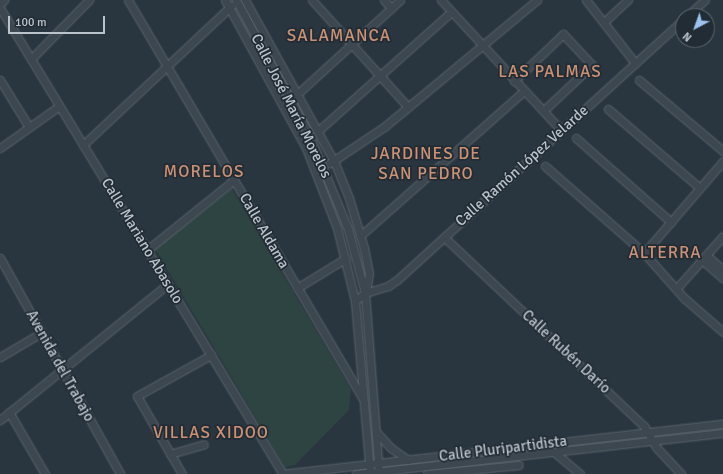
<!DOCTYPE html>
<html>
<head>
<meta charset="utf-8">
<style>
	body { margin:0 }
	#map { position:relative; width:723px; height:474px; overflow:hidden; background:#29353f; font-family:Signika,sans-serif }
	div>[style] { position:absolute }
	.green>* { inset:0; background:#2e4442 }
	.roads { filter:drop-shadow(0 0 1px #5b656d) drop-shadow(0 0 1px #5b656d) }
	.minor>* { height:7px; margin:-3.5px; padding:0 3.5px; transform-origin:3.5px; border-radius:3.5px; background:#3d4750 }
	span { translate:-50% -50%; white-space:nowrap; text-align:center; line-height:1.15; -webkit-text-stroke:3.5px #222c35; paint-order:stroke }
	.street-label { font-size:15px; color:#bac2ca }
	.quarter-label { font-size:17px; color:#cb9174; letter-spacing:1px }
	.north { position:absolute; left:675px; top:8px; width:40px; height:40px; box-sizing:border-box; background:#222c35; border:1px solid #5f6871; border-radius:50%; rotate:221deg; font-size:11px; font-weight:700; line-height:16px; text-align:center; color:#bac2ca }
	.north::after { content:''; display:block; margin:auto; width:14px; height:18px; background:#9bc3ee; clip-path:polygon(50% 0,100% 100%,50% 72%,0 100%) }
	.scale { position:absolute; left:8px; top:16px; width:97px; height:18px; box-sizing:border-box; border:2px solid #bac2ca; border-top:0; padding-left:5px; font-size:12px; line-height:14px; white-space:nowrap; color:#bac2ca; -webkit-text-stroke:3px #222c35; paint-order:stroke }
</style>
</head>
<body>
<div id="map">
	<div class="green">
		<i style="clip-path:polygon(232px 189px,351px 389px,349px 410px,295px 465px,285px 467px,155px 249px)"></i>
	</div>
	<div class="roads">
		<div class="minor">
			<i style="left:128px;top:0;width:462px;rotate:59.5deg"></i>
			<i style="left:225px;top:0;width:169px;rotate:61.3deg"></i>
			<i style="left:306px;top:148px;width:86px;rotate:68.8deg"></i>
			<i style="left:337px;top:228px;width:75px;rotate:76.1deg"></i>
			<i style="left:355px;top:301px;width:174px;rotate:85deg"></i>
			<i style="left:236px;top:0;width:150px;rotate:61.4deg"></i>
			<i style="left:308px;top:132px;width:105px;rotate:67.6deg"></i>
			<i style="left:348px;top:229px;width:66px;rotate:75.1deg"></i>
			<i style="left:365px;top:293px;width:182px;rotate:85.6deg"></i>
			<i style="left:245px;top:0;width:184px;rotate:61.1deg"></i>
			<i style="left:334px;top:161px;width:40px;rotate:68deg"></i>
			<i style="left:349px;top:198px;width:52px;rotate:73.3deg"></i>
			<i style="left:364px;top:248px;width:25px;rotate:79deg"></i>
			<i style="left:369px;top:273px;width:20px;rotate:99deg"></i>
			<i style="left:312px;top:0;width:144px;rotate:48.1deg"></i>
			<i style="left:384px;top:0;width:11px;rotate:49deg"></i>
			<i style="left:441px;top:0;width:177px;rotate:47.3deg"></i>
			<i style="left:586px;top:0;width:80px;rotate:52.1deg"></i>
			<i style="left:0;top:4px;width:6px;rotate:-45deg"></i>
			<i style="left:0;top:8px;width:545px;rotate:58.73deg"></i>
			<i style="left:687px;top:16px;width:24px;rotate:-42deg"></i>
			<i style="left:604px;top:22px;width:33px;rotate:-43deg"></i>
			<i style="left:31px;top:59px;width:83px;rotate:-45.5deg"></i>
			<i style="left:0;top:80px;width:55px;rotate:58.3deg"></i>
			<i style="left:639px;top:80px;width:110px;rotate:40.2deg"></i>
			<i style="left:514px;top:81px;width:68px;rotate:-43.8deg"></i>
			<i style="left:563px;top:34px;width:42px;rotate:46.9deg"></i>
			<i style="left:592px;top:65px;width:67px;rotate:136.8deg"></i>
			<i style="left:295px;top:96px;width:142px;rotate:-42.4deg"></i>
			<i style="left:608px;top:109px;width:121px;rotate:40.7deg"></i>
			<i style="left:319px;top:130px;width:177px;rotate:-41.8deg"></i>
			<i style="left:576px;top:138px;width:127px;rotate:41.5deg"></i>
			<i style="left:83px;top:145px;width:204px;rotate:-43.2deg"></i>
			<i style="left:0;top:148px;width:72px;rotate:-35.4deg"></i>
			<i style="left:330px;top:163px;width:65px;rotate:-33.7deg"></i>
			<i style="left:384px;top:127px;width:199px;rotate:-39.7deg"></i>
			<i style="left:545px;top:166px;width:132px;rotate:41.3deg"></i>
			<i style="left:644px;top:253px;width:60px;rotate:48.4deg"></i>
			<i style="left:684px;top:298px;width:52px;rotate:41.1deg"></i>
			<i style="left:360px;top:236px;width:219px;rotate:-41.5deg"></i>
			<i style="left:444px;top:237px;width:275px;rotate:43.4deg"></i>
			<i style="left:644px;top:426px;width:24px;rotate:60deg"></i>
			<i style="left:656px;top:447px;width:37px;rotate:47deg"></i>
			<i style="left:147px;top:250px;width:112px;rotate:-38.8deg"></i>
			<i style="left:644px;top:253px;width:121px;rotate:-49.3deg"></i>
			<i style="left:706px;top:255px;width:23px;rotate:41deg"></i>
			<i style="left:0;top:258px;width:247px;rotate:60.9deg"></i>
			<i style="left:702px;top:260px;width:28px;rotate:41deg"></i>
			<i style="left:297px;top:288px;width:57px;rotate:-31.5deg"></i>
			<i style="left:676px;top:289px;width:71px;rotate:-48.4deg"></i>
			<i style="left:355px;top:301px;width:13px;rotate:-39deg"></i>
			<i style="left:365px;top:293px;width:24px;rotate:-17deg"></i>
			<i style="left:388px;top:286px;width:11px;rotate:-34deg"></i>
			<i style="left:397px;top:280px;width:387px;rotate:-42.3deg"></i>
			<i style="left:0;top:357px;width:48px;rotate:-30.3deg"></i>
			<i style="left:9px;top:412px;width:72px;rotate:59.9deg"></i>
			<i style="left:0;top:420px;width:216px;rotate:-39deg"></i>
			<i style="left:377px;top:433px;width:21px;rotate:47deg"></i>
			<i style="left:391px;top:448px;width:21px;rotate:35deg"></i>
			<i style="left:554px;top:452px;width:34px;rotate:40deg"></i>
			<i style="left:170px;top:454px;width:35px;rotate:-16deg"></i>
			<i style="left:182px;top:474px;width:90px;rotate:-120deg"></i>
			<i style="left:137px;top:396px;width:85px;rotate:-29deg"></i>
			<i style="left:282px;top:474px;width:444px;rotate:-6.5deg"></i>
			<i style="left:356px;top:474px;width:369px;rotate:-6.4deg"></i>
			<i style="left:427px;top:474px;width:92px;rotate:-5.6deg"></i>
		</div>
	</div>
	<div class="street-label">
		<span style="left:291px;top:106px;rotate:63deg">Calle José María Morelos</span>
		<span style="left:522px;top:166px;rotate:-42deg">Calle Ramón López Velarde</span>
		<span style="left:264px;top:231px;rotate:60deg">Calle Aldama</span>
		<span style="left:142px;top:241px;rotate:59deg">Calle Mariano Abasolo</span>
		<span style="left:566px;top:352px;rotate:43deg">Calle Rubén Darío</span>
		<span style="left:60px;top:366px;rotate:61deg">Avenida del Trabajo</span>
		<span style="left:503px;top:449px;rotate:-7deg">Calle Pluripartidista</span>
	</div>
	<div class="quarter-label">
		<span style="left:339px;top:36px">SALAMANCA</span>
		<span style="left:550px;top:72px">LAS PALMAS</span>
		<span style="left:426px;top:164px">JARDINES DE<br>SAN PEDRO</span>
		<span style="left:204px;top:172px">MORELOS</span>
		<span style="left:665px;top:253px">ALTERRA</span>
		<span style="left:211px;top:433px">VILLAS XIDOO</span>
	</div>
	<div class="north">N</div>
	<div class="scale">100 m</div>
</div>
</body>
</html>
